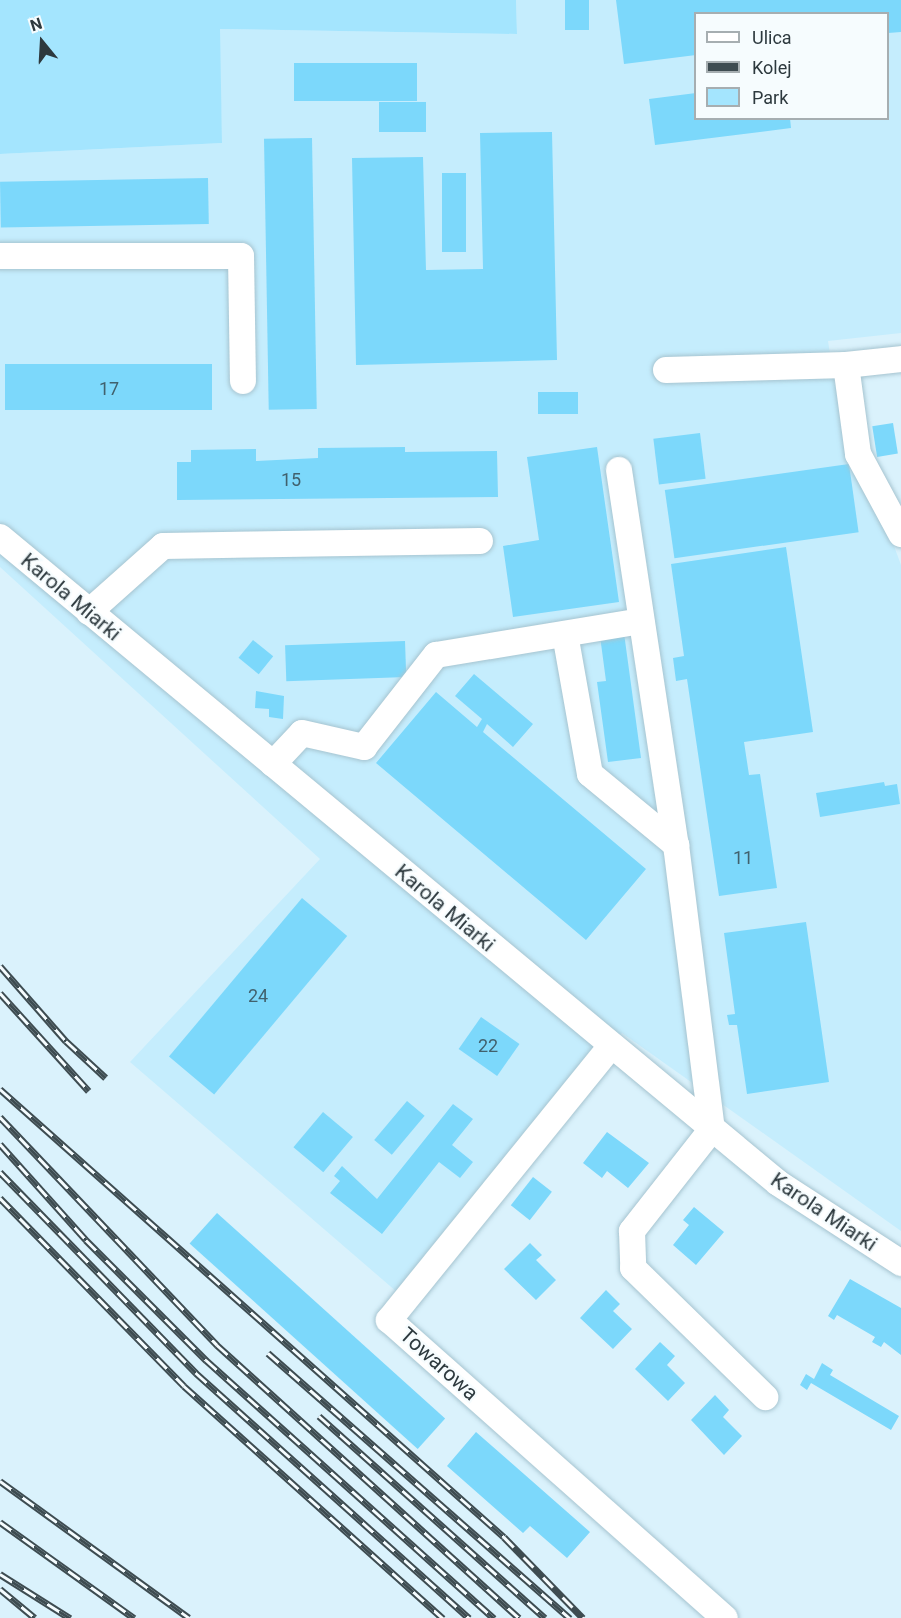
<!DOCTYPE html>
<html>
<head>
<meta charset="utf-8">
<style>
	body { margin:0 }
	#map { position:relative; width:901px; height:1618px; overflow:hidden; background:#daf2fc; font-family:Roboto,sans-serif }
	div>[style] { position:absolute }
	.built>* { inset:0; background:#c5edfd }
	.green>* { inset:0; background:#a4e5fe }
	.building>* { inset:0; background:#7cd8fb; transform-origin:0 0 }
	.roads { filter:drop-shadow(0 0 2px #a6c4d0) drop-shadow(0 0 2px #a6c4d0) }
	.minor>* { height:26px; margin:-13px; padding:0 13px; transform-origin:13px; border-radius:13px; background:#fff }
	.rail>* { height:7px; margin-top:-3.5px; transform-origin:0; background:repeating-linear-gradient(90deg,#f6fcfe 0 14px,#3e4c51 0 28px); box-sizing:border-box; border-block:2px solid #3e4c51 }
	span { translate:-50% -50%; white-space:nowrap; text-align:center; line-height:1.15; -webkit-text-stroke:4.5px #f6fcfe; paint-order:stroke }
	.number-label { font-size:18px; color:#41616d }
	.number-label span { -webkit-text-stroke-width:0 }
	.street-label { font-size:21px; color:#2d393e }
	.legend { position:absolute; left:694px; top:12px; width:195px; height:108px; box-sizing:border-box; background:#f6fcfe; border:2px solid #a6aeb1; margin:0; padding:8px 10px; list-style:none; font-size:18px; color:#2d393e }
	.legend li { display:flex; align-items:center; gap:12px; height:30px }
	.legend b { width:30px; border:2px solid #a6aeb1 }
	.north { position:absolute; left:12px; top:12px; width:60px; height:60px; -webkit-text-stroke:4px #f6fcfe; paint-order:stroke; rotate:342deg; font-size:16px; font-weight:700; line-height:24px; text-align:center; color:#2d393e }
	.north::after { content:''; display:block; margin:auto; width:21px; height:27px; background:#2d393e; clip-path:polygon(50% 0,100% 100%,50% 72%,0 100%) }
</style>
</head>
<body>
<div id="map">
	<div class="built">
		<i style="clip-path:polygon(evenodd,516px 0,901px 0,901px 333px,828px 341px,835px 386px,901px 565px,901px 1231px,622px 1033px,397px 1292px,130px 1062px,320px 859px,0 567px,0 154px,222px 143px,219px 29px,517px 34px,516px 0,696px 14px,888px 14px,888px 118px,696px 118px,696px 14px)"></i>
	</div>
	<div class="green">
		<i style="clip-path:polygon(0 0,516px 0,517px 34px,220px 29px,222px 143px,0 154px)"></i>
	</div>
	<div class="building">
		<i style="left:565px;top:0;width:24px;height:30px"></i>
		<i style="clip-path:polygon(616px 0,901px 0,901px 32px,888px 33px,888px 14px,696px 14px,696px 55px,624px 64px)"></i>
		<i style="left:294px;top:63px;width:123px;height:38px"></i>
		<i style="clip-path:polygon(696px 93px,696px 118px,790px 118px,791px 128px,655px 145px,649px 99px)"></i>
		<i style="left:379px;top:102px;width:47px;height:30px"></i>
		<i style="clip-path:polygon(552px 132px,557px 360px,356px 365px,352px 158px,423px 157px,426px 270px,483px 269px,480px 133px)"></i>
		<i style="left:312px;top:138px;width:271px;height:48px;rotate:89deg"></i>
		<i style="left:442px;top:173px;width:24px;height:79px"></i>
		<i style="left:208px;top:178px;width:46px;height:208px;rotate:89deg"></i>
		<i style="left:212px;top:364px;width:46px;height:207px;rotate:90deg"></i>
		<i style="left:538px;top:392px;width:40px;height:22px"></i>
		<i style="left:893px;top:423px;width:31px;height:21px;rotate:81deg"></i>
		<i style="left:700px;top:433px;width:46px;height:47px;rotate:83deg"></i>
		<i style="clip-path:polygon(405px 447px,405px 452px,497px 451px,498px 497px,177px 500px,177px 462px,191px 462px,191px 450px,256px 449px,256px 461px,318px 458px,318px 448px)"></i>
		<i style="clip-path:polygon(597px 447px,619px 602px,513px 617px,503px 546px,539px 540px,527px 457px)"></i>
		<i style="left:849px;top:464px;width:69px;height:186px;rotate:82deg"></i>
		<i style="clip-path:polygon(786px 547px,813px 732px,744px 742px,749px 775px,760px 774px,777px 888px,719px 896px,687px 679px,676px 681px,673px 658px,684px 656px,671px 564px)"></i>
		<i style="clip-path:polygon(624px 633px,641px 758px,608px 762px,597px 682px,606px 681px,600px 636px)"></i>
		<i style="left:253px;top:640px;width:26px;height:23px;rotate:39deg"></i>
		<i style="left:405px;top:641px;width:36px;height:120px;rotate:88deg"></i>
		<i style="clip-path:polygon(474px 674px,533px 724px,513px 747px,487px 724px,483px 732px,646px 869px,586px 940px,376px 763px,436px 692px,477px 727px,482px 719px,455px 696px)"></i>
		<i style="clip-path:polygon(256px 691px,284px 696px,283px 719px,269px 717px,269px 709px,255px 708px)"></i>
		<i style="clip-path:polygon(884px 782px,885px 786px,897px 784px,900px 804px,820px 817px,816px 793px)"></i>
		<i style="left:302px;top:898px;width:59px;height:207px;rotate:40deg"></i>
		<i style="clip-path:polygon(806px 922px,829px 1082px,747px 1094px,737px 1025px,729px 1025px,727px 1015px,735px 1014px,724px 933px)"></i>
		<i style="left:481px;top:1017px;width:47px;height:39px;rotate:35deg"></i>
		<i style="left:407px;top:1101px;width:23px;height:51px;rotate:40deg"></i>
		<i style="clip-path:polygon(453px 1104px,473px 1119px,452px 1145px,473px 1162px,460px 1178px,439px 1162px,382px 1234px,330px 1193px,340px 1181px,334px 1176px,342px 1166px,377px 1199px)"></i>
		<i style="left:323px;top:1112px;width:39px;height:46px;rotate:40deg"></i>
		<i style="clip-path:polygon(607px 1132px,649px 1163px,628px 1188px,607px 1171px,602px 1178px,583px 1163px)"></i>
		<i style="left:533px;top:1177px;width:24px;height:36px;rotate:38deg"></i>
		<i style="clip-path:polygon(694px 1207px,724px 1232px,696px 1265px,673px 1245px,689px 1225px,683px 1220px)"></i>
		<i style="left:217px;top:1213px;width:307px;height:41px;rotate:42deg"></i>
		<i style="clip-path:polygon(530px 1243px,542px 1255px,536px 1260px,556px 1280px,536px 1300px,504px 1269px)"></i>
		<i style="clip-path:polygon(850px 1279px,901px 1308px,901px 1355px,884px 1342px,881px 1347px,872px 1342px,875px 1337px,837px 1315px,834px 1320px,828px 1316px)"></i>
		<i style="clip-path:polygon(606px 1290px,620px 1304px,613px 1311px,632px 1329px,613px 1349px,580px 1318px)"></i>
		<i style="clip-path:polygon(660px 1342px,675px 1356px,667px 1365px,685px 1383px,668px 1401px,635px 1369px)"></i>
		<i style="clip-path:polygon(822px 1363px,833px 1370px,830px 1375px,899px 1416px,891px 1430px,811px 1383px,807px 1390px,800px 1385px,806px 1374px,814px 1379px)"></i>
		<i style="clip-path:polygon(715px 1395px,729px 1410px,723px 1417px,742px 1436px,724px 1455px,691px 1420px)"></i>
		<i style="clip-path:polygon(476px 1432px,590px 1532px,567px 1558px,530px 1526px,523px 1533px,447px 1466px)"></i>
	</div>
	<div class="roads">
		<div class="minor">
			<i style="left:0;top:256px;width:241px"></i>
			<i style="left:241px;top:256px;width:125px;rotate:89.1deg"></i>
			<i style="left:846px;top:365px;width:55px;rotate:-6.2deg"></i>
			<i style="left:666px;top:370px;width:180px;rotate:-1.6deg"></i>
			<i style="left:846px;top:365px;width:90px;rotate:82.3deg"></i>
			<i style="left:858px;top:454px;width:91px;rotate:61.7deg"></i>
			<i style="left:619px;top:470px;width:379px;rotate:81.4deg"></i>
			<i style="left:676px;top:845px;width:286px;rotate:82.8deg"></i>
			<i style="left:712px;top:1129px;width:130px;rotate:128.1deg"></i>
			<i style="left:632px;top:1231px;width:37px;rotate:88deg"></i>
			<i style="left:633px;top:1268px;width:185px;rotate:44.3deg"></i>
			<i style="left:0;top:537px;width:1011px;rotate:39.7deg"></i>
			<i style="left:778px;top:1183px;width:147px;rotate:33deg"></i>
			<i style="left:89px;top:612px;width:99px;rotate:-41.7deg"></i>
			<i style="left:163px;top:546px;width:317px;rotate:-0.9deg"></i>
			<i style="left:565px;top:634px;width:142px;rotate:79.9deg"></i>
			<i style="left:590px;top:774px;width:112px;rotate:39.5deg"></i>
			<i style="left:273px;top:764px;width:42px;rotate:-46.9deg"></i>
			<i style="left:302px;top:733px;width:64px;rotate:12.7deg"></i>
			<i style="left:364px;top:747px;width:117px;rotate:-52deg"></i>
			<i style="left:436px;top:655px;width:208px;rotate:-9.4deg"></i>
			<i style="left:611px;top:1046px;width:353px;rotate:129deg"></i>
			<i style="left:389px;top:1320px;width:449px;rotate:41.6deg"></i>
		</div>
	</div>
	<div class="rail">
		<i style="left:0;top:966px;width:100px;rotate:48.7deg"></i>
		<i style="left:66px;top:1041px;width:54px;rotate:42.8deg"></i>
		<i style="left:0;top:993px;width:132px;rotate:47.8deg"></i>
		<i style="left:0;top:1089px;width:674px;rotate:41.63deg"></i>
		<i style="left:504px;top:1537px;width:113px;rotate:45.7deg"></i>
		<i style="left:0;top:1117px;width:315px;rotate:46.4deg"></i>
		<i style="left:217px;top:1345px;width:407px;rotate:42.1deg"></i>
		<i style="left:0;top:1144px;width:129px;rotate:48.1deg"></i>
		<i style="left:86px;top:1240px;width:170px;rotate:45deg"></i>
		<i style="left:206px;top:1360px;width:387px;rotate:41.9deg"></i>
		<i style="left:0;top:1172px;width:281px;rotate:45.7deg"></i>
		<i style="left:196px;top:1373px;width:367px;rotate:41.9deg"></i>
		<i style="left:0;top:1198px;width:263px;rotate:45.6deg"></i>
		<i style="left:184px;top:1386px;width:348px;rotate:41.9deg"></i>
		<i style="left:268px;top:1353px;width:402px;rotate:41.3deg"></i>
		<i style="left:319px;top:1416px;width:303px;rotate:41.8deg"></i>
		<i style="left:0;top:1481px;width:233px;rotate:35.9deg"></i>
		<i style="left:0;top:1522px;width:165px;rotate:35.6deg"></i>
		<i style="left:0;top:1574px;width:83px;rotate:32.2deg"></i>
		<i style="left:0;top:1589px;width:45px;rotate:39.6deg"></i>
	</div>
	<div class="number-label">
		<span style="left:109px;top:389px">17</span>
		<span style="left:291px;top:480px">15</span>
		<span style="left:743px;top:858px">11</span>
		<span style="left:258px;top:996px">24</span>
		<span style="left:488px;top:1046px">22</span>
	</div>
	<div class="street-label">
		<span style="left:71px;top:597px;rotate:40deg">Karola Miarki</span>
		<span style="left:445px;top:908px;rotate:40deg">Karola Miarki</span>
		<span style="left:824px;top:1212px;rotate:34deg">Karola Miarki</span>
		<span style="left:439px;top:1364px;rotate:42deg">Towarowa</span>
	</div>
	<ul class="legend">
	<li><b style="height:8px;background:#fff"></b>Ulica</li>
	<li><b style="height:8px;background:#3e4c51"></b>Kolej</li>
	<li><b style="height:16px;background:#a4e5fe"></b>Park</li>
	</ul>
	<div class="north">N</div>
</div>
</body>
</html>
